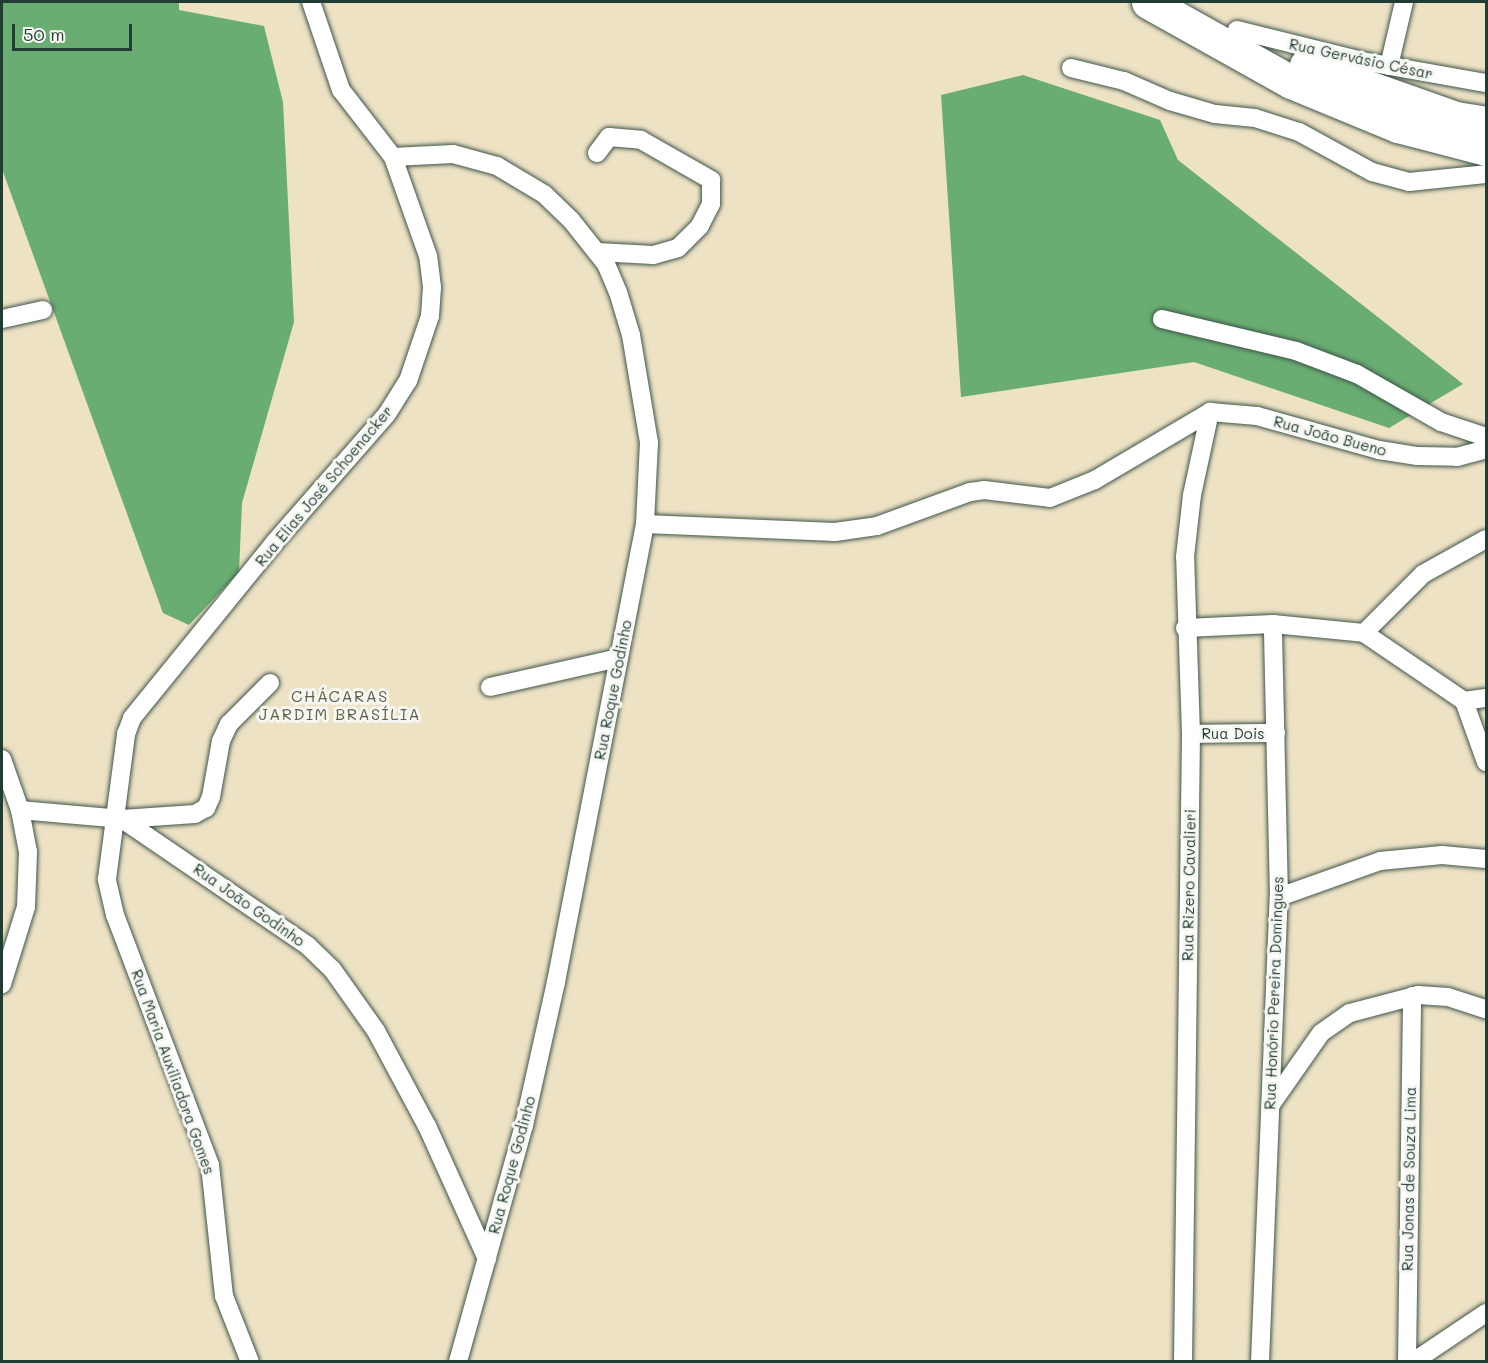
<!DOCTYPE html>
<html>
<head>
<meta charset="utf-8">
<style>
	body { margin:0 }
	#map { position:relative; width:1488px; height:1363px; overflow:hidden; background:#eee2c5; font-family:Mali,sans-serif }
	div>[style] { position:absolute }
	.forest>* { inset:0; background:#6aad72 }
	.roads { filter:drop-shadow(0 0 2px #3e564a) drop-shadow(0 0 2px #3e564a) }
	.street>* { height:18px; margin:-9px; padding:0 9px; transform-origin:9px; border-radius:9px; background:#fff }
	.highway>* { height:33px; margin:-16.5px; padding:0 16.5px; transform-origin:16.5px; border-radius:16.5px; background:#fff }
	span { translate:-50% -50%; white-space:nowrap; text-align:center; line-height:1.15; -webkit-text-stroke:6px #f6f6f2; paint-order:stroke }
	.street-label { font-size:15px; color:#1f3d34 }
	.neighbourhood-label { font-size:16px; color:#616044; letter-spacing:1.5px }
	.frame { position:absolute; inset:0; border:3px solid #1f3d34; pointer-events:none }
	.scale { position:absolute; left:12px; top:24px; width:120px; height:27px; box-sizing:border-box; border:3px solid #1f3d34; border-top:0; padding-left:8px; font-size:18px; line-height:21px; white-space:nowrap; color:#1f3d34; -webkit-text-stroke:4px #f6f6f2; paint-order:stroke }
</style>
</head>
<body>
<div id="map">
	<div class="forest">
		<i style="clip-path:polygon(2px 2px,179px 2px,179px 10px,264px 26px,283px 102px,294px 322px,242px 503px,239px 572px,189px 625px,163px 613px,2px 169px)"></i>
		<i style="clip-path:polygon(1023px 75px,1160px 120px,1178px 160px,1463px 384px,1389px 428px,1194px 362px,961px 397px,941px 95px)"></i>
	</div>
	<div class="roads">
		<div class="street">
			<i style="left:1237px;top:30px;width:129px;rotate:13.9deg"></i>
			<i style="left:1362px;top:61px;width:126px;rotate:10.1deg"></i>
			<i style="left:1389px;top:66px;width:66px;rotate:-76.8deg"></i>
			<i style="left:1071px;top:68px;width:55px;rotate:13.8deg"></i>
			<i style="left:1124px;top:81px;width:50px;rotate:23.5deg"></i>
			<i style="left:1170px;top:101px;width:47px;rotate:16.1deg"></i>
			<i style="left:1215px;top:114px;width:40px;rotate:5.7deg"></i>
			<i style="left:1255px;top:118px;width:46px;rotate:17.7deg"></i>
			<i style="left:1299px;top:132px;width:83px;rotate:28.7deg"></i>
			<i style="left:1372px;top:172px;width:38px;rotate:15deg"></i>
			<i style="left:1409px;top:182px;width:77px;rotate:-5.9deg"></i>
			<i style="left:597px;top:153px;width:20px;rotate:-53deg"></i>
			<i style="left:609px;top:137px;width:32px;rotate:5deg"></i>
			<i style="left:641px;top:140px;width:81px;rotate:29.7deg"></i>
			<i style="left:711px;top:180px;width:24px;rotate:90deg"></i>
			<i style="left:711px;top:204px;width:25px;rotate:117deg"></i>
			<i style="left:700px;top:226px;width:31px;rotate:135deg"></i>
			<i style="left:678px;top:248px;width:26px;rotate:164deg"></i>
			<i style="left:653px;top:255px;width:56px;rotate:-176.9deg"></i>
			<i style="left:393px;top:157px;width:60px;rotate:-2.9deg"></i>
			<i style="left:453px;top:154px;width:46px;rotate:15.3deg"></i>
			<i style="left:497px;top:166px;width:55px;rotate:30.8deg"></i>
			<i style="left:544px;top:194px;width:37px;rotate:44deg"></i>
			<i style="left:571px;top:220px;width:56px;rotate:51.5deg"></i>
			<i style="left:606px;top:264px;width:30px;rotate:67deg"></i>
			<i style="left:618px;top:292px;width:45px;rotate:73.2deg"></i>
			<i style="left:631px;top:335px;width:109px;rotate:80.5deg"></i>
			<i style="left:649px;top:442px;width:82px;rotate:92.8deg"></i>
			<i style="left:645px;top:524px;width:467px;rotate:101deg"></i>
			<i style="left:556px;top:982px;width:147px;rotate:102.6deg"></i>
			<i style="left:524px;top:1125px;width:246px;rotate:105.6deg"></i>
			<i style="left:2px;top:319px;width:42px;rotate:-12.4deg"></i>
			<i style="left:1162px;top:319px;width:138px;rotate:13.4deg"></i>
			<i style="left:1296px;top:351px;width:65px;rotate:20.7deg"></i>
			<i style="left:1357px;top:374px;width:97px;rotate:29.7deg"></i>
			<i style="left:1441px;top:422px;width:47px;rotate:18.4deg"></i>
			<i style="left:1210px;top:412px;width:47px;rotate:4.9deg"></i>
			<i style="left:1257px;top:416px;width:127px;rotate:15.6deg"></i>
			<i style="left:1379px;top:450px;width:39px;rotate:9deg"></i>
			<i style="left:1418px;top:456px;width:39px;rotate:1deg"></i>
			<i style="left:1457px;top:457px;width:30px;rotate:-15deg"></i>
			<i style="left:645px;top:524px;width:190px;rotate:2.4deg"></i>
			<i style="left:835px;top:532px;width:42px;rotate:-8.1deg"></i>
			<i style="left:877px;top:526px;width:99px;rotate:-20.1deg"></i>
			<i style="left:970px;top:492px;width:14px;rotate:-8deg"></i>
			<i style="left:984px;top:490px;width:66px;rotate:6.9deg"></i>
			<i style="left:1050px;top:498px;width:48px;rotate:-21.8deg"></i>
			<i style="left:1095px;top:480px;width:134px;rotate:-30.6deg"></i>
			<i style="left:1185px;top:628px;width:88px;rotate:-2.6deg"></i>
			<i style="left:1273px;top:624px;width:91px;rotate:5.6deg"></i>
			<i style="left:1364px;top:633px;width:83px;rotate:-45deg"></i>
			<i style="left:1423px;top:574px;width:72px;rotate:-29.1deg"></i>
			<i style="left:1364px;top:633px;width:121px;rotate:34.2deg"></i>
			<i style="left:1464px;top:701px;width:22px;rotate:-8deg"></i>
			<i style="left:490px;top:687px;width:132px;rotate:-12.7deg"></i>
			<i style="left:1464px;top:701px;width:65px;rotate:70.2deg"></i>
			<i style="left:1191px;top:734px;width:85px;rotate:-0.7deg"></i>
			<i style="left:2px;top:759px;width:54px;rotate:70.6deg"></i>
			<i style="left:20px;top:810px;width:43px;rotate:79.2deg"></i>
			<i style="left:28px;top:852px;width:55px;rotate:92.1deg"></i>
			<i style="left:26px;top:907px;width:81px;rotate:107.3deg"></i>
			<i style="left:20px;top:810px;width:102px;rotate:5deg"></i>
			<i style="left:122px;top:819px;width:225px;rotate:34.3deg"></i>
			<i style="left:308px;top:946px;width:33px;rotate:44deg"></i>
			<i style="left:332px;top:969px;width:76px;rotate:54.6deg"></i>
			<i style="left:376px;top:1031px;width:108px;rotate:61.8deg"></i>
			<i style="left:427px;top:1126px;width:146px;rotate:65.7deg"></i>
			<i style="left:122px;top:819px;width:73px;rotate:-3.9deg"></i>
			<i style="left:195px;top:814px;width:13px;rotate:-29deg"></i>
			<i style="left:206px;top:808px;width:12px;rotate:-66deg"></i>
			<i style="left:211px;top:797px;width:57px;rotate:-79.9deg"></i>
			<i style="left:221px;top:741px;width:19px;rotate:-65deg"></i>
			<i style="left:229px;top:724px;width:58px;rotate:-45deg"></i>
			<i style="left:1279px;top:897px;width:107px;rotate:-19.6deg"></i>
			<i style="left:1380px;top:861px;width:62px;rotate:-5.5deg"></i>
			<i style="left:1442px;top:855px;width:44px;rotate:5.2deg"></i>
			<i style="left:1272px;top:1103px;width:85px;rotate:-55deg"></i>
			<i style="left:1321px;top:1033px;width:35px;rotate:-35deg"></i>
			<i style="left:1350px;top:1013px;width:70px;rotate:-14.8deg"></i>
			<i style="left:1418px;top:995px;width:30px;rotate:4deg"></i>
			<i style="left:1448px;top:997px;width:40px;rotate:18deg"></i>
			<i style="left:250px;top:1362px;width:71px;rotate:-111.5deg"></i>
			<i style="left:224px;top:1296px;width:132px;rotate:-96.1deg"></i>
			<i style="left:210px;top:1165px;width:267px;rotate:-110.8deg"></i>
			<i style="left:115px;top:915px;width:37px;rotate:-103deg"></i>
			<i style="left:107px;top:879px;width:146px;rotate:-82.5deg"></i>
			<i style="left:126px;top:734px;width:17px;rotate:-69deg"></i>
			<i style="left:132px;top:718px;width:225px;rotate:-50.9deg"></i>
			<i style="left:274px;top:543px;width:171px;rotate:-48.8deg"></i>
			<i style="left:387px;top:414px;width:39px;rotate:-58deg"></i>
			<i style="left:408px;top:381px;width:69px;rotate:-71.3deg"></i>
			<i style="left:430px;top:316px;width:29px;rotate:-86deg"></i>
			<i style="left:432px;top:287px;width:31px;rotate:-97deg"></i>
			<i style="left:428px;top:256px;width:105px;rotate:-109.5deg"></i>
			<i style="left:393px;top:157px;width:85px;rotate:-127.8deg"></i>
			<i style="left:341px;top:90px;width:93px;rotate:-108.8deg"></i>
			<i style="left:1183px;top:1362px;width:628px;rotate:-89.27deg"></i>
			<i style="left:1191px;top:734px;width:177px;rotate:-91.9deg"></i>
			<i style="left:1185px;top:557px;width:62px;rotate:-83.6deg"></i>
			<i style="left:1192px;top:495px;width:85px;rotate:-77.8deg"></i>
			<i style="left:1260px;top:1362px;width:465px;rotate:-87.7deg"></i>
			<i style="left:1279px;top:897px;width:273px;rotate:-91.3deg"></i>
			<i style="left:1407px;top:1362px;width:366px;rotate:-89.2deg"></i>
			<i style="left:1413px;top:1362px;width:88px;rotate:-33.9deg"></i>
		</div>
		<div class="highway">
			<i style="left:1148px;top:2px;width:164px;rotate:29.2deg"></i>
			<i style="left:1291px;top:82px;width:116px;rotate:22.4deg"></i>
			<i style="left:1398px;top:126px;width:91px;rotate:14.6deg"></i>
			<i style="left:1306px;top:65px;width:159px;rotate:19.5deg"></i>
			<i style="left:1456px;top:118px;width:30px;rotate:9deg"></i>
		</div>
	</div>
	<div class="street-label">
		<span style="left:1361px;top:59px;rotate:12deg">Rua Gervásio César</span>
		<span style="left:1330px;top:436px;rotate:15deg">Rua João Bueno</span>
		<span style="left:324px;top:486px;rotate:-50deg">Rua Elias José Schoenacker</span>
		<span style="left:613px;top:690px;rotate:-79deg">Rua Roque Godinho</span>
		<span style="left:1233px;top:734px">Rua Dois</span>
		<span style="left:1189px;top:885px;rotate:-89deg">Rua Rizero Cavalieri</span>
		<span style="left:249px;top:905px;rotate:35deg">Rua João Godinho</span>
		<span style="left:1274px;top:993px;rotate:-88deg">Rua Honório Pereira Domingues</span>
		<span style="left:173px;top:1072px;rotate:70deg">Rua Maria Auxiliadora Gomes</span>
		<span style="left:512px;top:1165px;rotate:-75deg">Rua Roque Godinho</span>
		<span style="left:1409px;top:1179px;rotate:-89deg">Rua Jonas de Souza Lima</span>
	</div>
	<div class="neighbourhood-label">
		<span style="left:340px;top:705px">CHÁCARAS<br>JARDIM BRASÍLIA</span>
	</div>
	<div class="frame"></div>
	<div class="scale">50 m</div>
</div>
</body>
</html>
